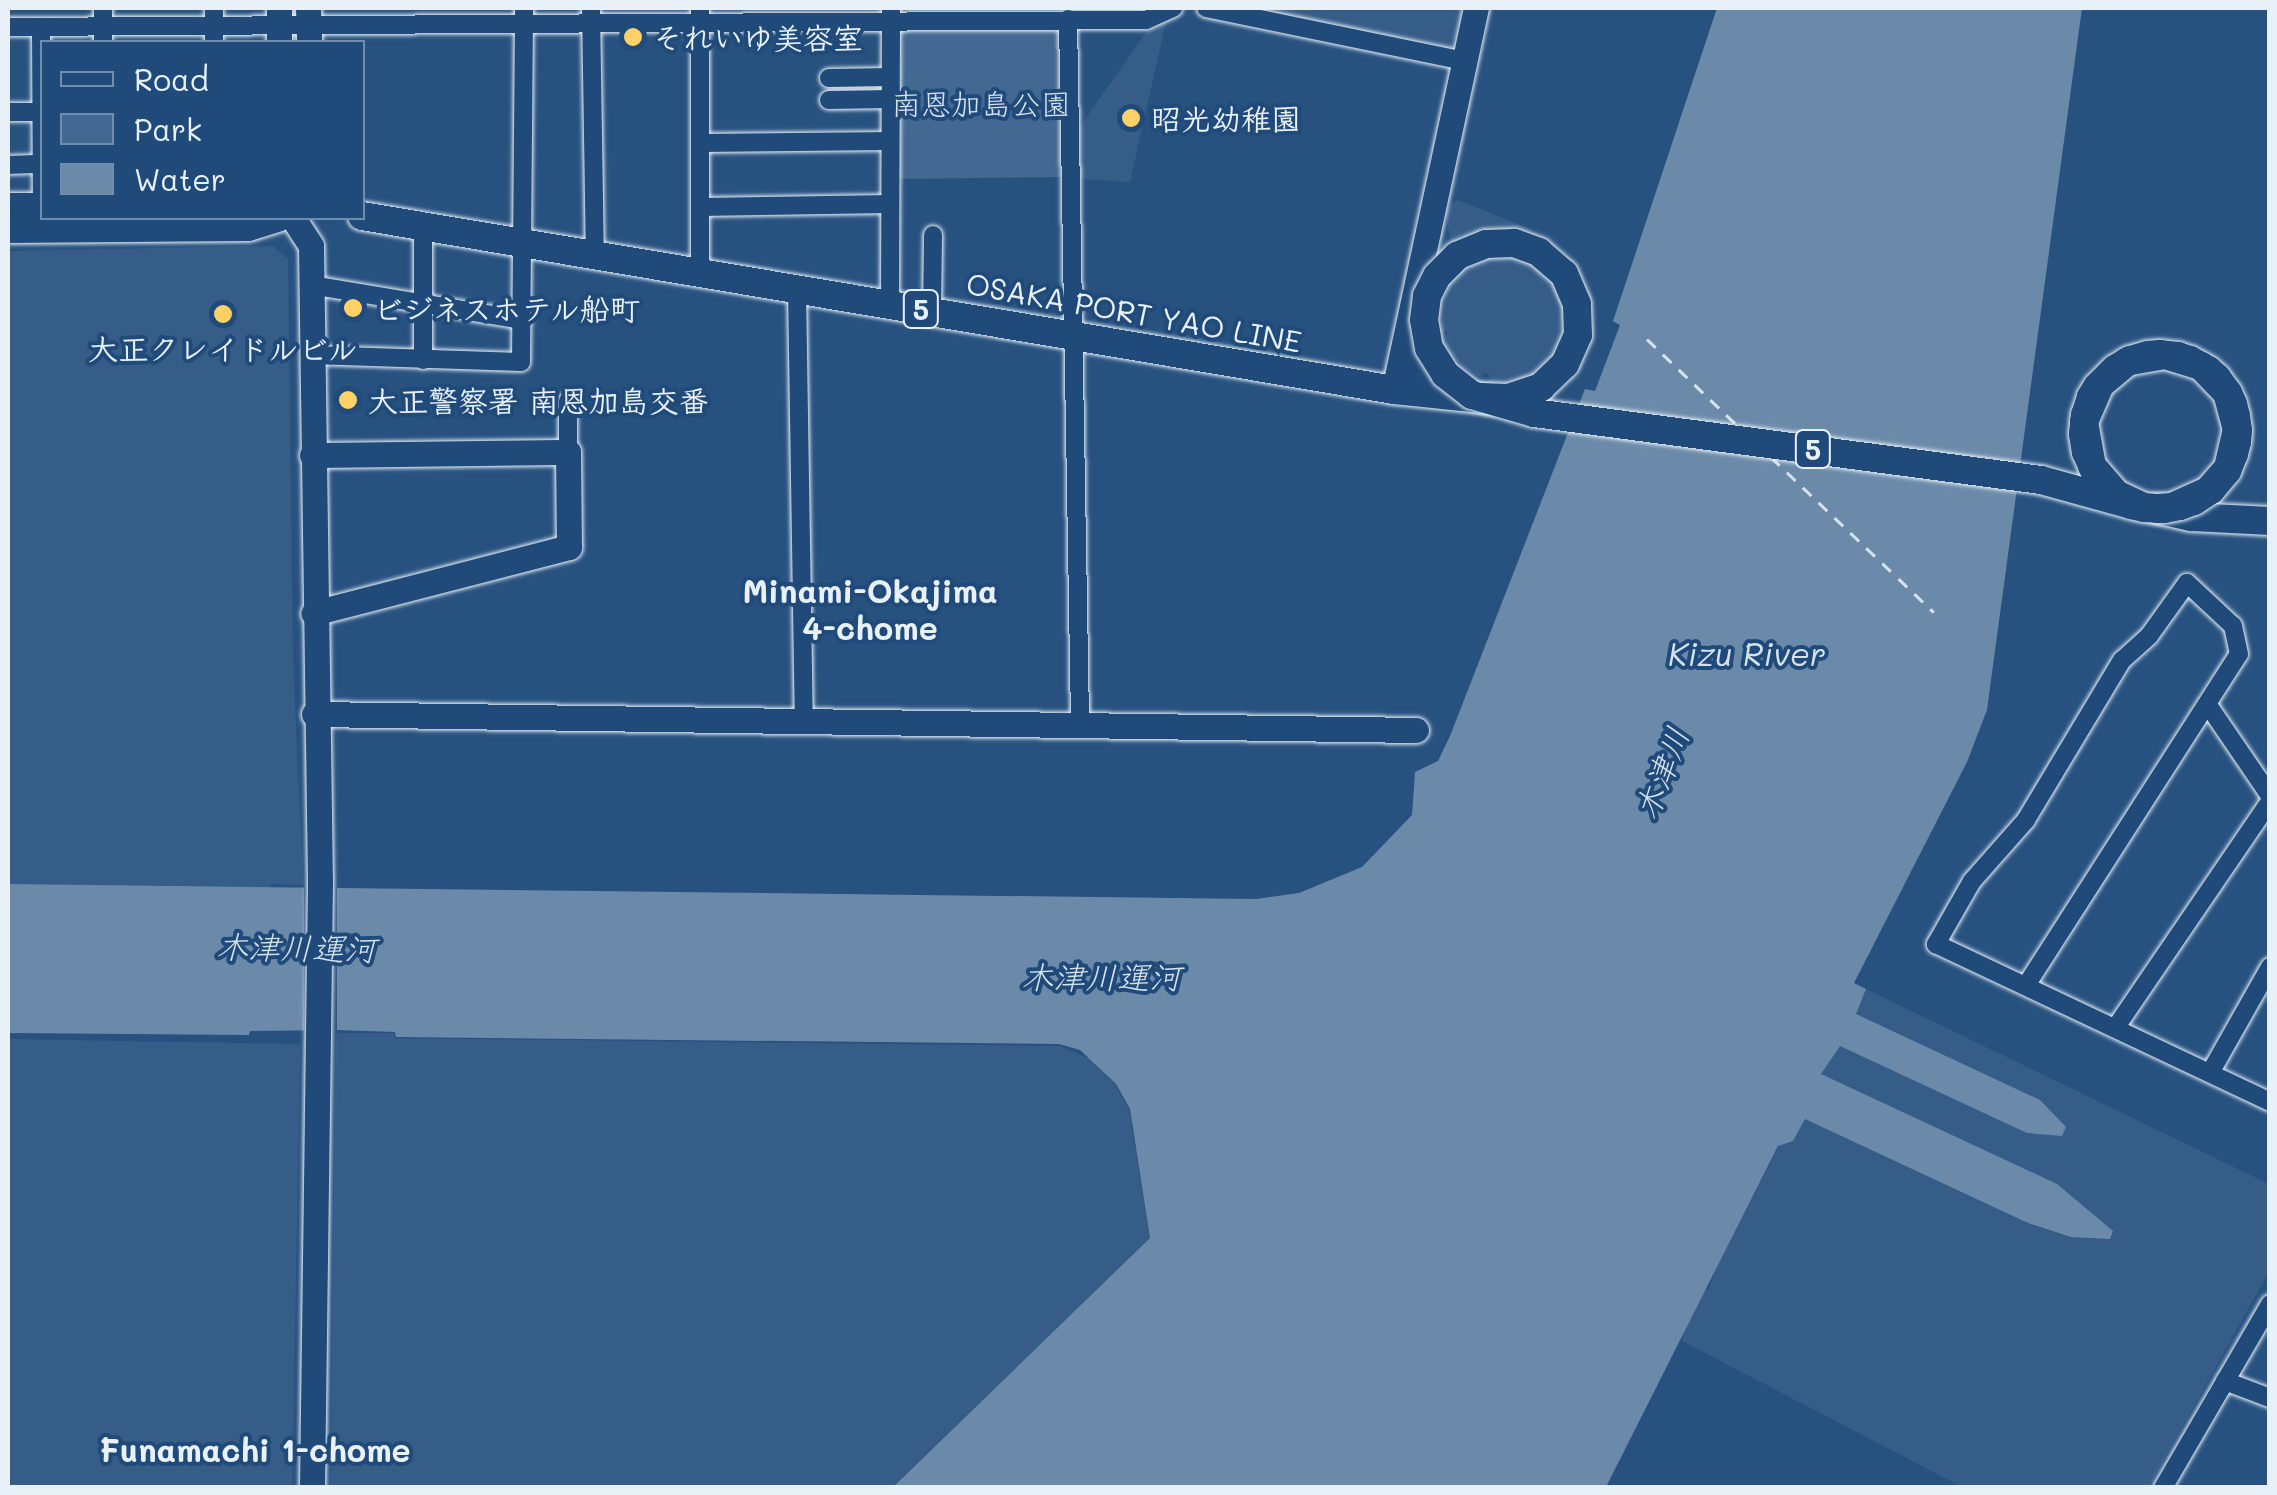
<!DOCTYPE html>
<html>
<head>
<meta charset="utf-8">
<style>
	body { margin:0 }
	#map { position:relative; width:2277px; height:1495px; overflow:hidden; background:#27517f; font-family:Mali,"Klee One",sans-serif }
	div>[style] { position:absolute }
	.built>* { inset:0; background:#355d88; transform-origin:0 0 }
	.green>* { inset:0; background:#436891 }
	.water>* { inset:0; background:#6b8aaa }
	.pier>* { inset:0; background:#27517f; transform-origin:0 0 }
	.ferry>* { height:2.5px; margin-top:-1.25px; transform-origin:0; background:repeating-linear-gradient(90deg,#d5e2ec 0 12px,transparent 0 22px) }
	.roads { filter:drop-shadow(0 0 2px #e8f1f8) drop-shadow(0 0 2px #e8f1f8) }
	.street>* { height:18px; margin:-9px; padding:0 9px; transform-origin:9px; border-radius:9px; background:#1f4a7a }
	.secondary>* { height:25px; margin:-12.5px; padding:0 12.5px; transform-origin:12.5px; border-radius:12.5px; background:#1f4a7a }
	.primary>* { height:28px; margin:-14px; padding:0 14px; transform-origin:14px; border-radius:14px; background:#1f4a7a }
	.bridges { filter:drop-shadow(0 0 2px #e8f1f8) drop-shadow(0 0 2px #e8f1f8) }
	.primary-bridge>* { height:28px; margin:-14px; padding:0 14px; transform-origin:14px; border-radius:14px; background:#1f4a7a }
	.dots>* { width:28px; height:28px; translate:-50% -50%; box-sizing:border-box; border:5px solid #1f4a7a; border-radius:50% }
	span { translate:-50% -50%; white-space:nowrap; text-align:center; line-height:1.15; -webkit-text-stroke:8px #1f4a7a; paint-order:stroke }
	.shield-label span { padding:2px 8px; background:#1f4a7a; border:2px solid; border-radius:8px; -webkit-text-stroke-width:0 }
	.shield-label { font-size:28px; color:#e8f1f8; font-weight:700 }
	.poi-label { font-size:30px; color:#e8f1f8; font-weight:700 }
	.left { translate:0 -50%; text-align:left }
	.park-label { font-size:30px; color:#d8e3ee }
	.street-label { font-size:30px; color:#e8f1f8 }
	.neighbourhood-label { font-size:32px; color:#e8f1f8; font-weight:700 }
	.water-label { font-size:32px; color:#d5e2ec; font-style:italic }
	.frame { position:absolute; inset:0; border:10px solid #e8f1f8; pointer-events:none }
	.legend { position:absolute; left:40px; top:40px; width:325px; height:180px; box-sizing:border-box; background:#1f4a7a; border:2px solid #6f8dac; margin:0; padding:12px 18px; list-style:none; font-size:30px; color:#e8f1f8 }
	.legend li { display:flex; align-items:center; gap:20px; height:50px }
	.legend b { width:50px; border:2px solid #6f8dac }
</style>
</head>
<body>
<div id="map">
	<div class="built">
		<i style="clip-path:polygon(1230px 8px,1464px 8px,1450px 51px)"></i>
		<i style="clip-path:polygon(1166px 22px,1130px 182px,1078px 179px,1079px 128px,1151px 25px)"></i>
		<i style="clip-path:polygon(1458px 200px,1528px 228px,1591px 293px,1592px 300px,1588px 301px,1584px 351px,1482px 409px,1490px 375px,1484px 373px,1482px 378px,1462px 367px,1446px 345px,1447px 331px,1441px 332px,1452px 250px,1445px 208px)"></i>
		<i style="clip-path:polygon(273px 246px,288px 259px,293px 657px,303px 885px,271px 884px,269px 890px,8px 884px,8px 251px)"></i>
		<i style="clip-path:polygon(1866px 989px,2269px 1184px,2269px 1272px,2148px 1487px,1962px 1487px,1682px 1341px,1684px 1326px,1702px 1290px,1709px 1289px,1717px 1265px,1779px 1146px,1826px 1077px,1821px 1074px)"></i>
		<i style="clip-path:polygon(336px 1033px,394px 1033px,395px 1038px,1059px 1046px,1091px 1059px,1115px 1085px,1129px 1110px,1150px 1238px,892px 1487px,331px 1487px)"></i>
		<i style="left:8px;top:1039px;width:292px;height:448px;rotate:1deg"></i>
	</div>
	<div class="green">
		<i style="clip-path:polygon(902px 26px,1062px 26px,1064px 177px,898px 179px,898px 31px)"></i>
	</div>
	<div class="water">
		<i style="clip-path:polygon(1717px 8px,2082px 8px,1987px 710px,1967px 762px,1854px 983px,1866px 989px,1856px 1014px,2040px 1100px,2066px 1127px,2062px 1136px,2027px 1133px,1840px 1046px,1821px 1074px,2057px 1184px,2113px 1231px,2110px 1239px,2071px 1237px,2028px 1223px,1805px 1119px,1793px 1141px,1778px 1146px,1606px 1487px,893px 1487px,1150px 1238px,1130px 1109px,1116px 1084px,1080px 1050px,1059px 1044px,396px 1037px,395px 1032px,336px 1030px,250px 1031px,249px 1035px,8px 1033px,8px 884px,1256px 899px,1299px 893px,1362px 867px,1412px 815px,1415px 772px,1438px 761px,1450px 736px,1585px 389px,1595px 391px,1620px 325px,1613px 321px)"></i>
	</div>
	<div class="pier">
		<i style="left:304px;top:883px;width:33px;height:156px"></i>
	</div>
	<div class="ferry">
		<i style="left:1647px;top:339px;width:129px;rotate:43.7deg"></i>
		<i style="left:1771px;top:457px;width:225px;rotate:43.6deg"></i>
	</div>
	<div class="roads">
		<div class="street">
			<i style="left:103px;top:8px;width:34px;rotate:90deg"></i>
			<i style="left:214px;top:8px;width:34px;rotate:90deg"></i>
			<i style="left:591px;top:8px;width:246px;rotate:89.1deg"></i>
			<i style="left:700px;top:8px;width:264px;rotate:90deg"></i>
			<i style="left:1206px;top:8px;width:264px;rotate:11.6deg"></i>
			<i style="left:1068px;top:19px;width:705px;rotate:89.02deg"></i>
			<i style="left:8px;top:27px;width:1138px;rotate:-0.35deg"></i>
			<i style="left:1146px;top:20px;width:30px;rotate:-24deg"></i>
			<i style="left:41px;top:27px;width:180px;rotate:89.7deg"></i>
			<i style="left:829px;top:78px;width:61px;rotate:-0.9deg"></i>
			<i style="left:829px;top:100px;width:61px;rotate:-0.9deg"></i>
			<i style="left:8px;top:112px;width:34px"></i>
			<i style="left:700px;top:143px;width:190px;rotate:-0.6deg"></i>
			<i style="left:8px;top:165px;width:34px;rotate:-2deg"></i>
			<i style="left:700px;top:207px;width:190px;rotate:-0.9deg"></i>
			<i style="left:423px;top:226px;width:134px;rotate:90deg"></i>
			<i style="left:311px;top:285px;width:215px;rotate:9.4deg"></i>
			<i style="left:797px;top:288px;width:434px;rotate:89.1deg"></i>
			<i style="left:890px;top:303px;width:295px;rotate:-89.8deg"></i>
			<i style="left:932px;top:310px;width:75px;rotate:-89.2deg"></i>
			<i style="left:312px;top:355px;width:209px;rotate:1.9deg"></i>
			<i style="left:521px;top:362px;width:354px;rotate:-89.5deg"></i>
			<i style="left:568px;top:401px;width:51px;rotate:90deg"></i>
			<i style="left:2208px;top:705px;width:110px;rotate:55.7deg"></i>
			<i style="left:2027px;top:984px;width:392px;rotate:-57.3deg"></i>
			<i style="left:2239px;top:654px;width:29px;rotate:-102deg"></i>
			<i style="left:2233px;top:626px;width:63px;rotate:-136.9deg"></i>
			<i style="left:2187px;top:583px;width:65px;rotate:125.6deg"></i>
			<i style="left:2149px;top:636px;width:36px;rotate:138deg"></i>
			<i style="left:2122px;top:660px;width:187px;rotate:121deg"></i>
			<i style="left:2026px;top:820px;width:81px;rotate:131.5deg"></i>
			<i style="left:1972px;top:881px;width:73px;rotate:119.7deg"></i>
			<i style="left:1936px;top:944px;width:369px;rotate:25.3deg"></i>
			<i style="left:2116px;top:1027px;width:273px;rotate:-55.7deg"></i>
			<i style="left:2210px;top:1073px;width:122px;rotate:-60.5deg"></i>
			<i style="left:2225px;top:1381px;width:48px;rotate:20.7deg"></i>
			<i style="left:2163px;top:1488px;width:213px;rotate:-59.8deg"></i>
		</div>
		<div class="secondary">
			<i style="left:279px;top:8px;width:34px;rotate:90deg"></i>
			<i style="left:308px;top:8px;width:34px;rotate:88deg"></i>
			<i style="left:293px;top:218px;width:33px;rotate:57deg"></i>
			<i style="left:311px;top:246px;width:637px;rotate:89.19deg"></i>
			<i style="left:320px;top:883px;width:605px;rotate:90.76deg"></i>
			<i style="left:1394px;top:390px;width:391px;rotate:-77.9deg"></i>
			<i style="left:1418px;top:393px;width:66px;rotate:-87.4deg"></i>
			<i style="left:312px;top:455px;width:256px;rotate:-0.7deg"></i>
			<i style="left:568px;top:452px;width:95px;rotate:89.4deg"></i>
			<i style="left:569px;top:547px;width:264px;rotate:165.5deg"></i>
			<i style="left:314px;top:714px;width:1102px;rotate:0.83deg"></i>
		</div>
		<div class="primary">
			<i style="left:8px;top:207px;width:34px"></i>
			<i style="left:362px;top:216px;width:1047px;rotate:9.57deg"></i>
			<i style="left:1394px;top:390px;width:98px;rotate:5.9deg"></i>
			<i style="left:8px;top:229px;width:240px;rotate:-0.5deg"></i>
			<i style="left:248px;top:227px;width:31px;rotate:-17deg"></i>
			<i style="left:2156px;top:509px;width:37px;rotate:13deg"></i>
			<i style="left:2192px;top:517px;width:78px;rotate:2.9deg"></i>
		</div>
	</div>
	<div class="bridges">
		<div class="primary-bridge">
			<i style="left:1482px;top:397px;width:26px;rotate:2deg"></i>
			<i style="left:1508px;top:398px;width:35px;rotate:-18deg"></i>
			<i style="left:1541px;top:387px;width:33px;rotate:-44deg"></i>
			<i style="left:1565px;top:364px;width:32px;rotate:-66deg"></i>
			<i style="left:1578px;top:335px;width:31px;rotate:-92deg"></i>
			<i style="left:1577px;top:304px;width:33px;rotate:-113deg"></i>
			<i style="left:1564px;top:274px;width:33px;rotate:-139deg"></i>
			<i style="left:1539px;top:252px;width:27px;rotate:-160deg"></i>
			<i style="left:1514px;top:243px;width:28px;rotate:178deg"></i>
			<i style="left:1486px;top:244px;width:31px;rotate:158deg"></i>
			<i style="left:1457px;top:256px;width:28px;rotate:135deg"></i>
			<i style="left:1437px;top:276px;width:22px;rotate:117deg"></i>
			<i style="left:1427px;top:296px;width:24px;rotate:97deg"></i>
			<i style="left:1424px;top:320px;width:28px;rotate:80deg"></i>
			<i style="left:1429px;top:348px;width:31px;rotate:58deg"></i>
			<i style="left:1445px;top:374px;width:34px;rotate:38deg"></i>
			<i style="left:1472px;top:395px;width:65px;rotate:16.2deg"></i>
			<i style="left:1534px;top:413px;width:511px;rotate:7.53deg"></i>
			<i style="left:2041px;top:480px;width:93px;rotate:15.5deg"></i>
			<i style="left:2131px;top:505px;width:13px;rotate:13deg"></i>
			<i style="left:2144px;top:508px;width:13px;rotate:4deg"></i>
			<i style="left:2157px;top:509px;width:7px"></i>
			<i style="left:2164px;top:509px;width:16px;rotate:-11deg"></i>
			<i style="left:2180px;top:506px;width:15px;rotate:-20deg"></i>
			<i style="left:2194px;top:501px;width:20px;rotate:-33deg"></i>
			<i style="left:2211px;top:490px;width:25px;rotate:-50deg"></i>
			<i style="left:2227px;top:471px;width:18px;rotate:-68deg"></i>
			<i style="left:2234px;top:454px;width:12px;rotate:-76deg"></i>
			<i style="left:2237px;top:442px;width:12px;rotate:-85deg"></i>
			<i style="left:2238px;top:430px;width:14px;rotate:-98deg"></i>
			<i style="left:2236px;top:416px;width:12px;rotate:-104deg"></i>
			<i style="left:2233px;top:404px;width:12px;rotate:-114deg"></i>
			<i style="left:2228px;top:393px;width:19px;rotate:-126deg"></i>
			<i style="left:2217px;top:378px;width:12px;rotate:-138deg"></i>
			<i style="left:2208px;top:370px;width:21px;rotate:-151deg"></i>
			<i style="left:2190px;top:360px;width:13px;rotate:-162deg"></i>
			<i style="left:2178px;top:356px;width:18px;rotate:-174deg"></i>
			<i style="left:2160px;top:354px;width:12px;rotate:175deg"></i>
			<i style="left:2148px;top:355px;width:19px;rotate:164deg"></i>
			<i style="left:2130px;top:360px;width:17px;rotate:149deg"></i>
			<i style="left:2115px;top:369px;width:25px;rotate:135deg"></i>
			<i style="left:2097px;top:387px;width:12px;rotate:121deg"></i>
			<i style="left:2091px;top:397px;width:19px;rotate:108deg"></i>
			<i style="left:2085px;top:415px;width:19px;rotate:96deg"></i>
			<i style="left:2083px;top:434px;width:18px;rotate:81deg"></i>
			<i style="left:2086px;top:452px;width:22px;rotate:66deg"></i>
			<i style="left:2095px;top:472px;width:16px;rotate:50deg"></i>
			<i style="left:2105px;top:484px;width:15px;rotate:42deg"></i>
			<i style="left:2116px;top:494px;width:9px;rotate:36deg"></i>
			<i style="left:2123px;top:499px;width:10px;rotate:29deg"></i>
			<i style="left:2132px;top:504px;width:12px;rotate:14deg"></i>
			<i style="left:2144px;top:507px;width:13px;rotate:4deg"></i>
			<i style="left:2157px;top:508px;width:15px;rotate:-4deg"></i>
			<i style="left:2172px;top:507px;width:39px;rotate:-24deg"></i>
			<i style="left:2208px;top:491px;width:30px;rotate:-49deg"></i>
			<i style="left:2228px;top:468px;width:39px;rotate:-77deg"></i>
			<i style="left:2237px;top:430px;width:38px;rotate:-105deg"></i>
			<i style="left:2227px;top:393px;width:37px;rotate:-134deg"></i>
			<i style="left:2201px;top:366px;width:38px;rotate:-163deg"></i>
			<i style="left:2165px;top:355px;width:39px;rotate:170deg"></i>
			<i style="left:2127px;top:362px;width:35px;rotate:140deg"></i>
			<i style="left:2100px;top:385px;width:40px;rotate:113.4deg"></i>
			<i style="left:2084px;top:422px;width:45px;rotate:79.7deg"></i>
			<i style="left:2092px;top:466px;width:37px;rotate:49deg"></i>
			<i style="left:2116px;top:494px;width:31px;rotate:25deg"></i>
		</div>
	</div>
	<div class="dots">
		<i style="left:633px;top:37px;background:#ffd166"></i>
		<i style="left:1131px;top:118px;background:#ffd166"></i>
		<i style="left:353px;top:308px;background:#ffd166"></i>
		<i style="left:223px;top:314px;background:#ffd166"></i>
		<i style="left:348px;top:400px;background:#ffd166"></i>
	</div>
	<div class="shield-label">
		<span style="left:921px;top:309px">5</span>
		<span style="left:1813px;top:449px">5</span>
	</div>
	<div class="poi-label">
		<span class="left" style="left:653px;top:37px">それいゆ美容室</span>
		<span class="left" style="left:1151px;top:118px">昭光幼稚園</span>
		<span class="left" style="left:373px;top:308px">ビジネスホテル船町</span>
		<span style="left:223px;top:348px">大正クレイドルビル</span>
		<span class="left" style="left:368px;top:400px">大正警察署 南恩加島交番</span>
	</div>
	<div class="park-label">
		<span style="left:981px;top:103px">南恩加島公園</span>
	</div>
	<div class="street-label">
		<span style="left:1134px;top:312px;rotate:10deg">OSAKA PORT YAO LINE</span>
	</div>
	<div class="neighbourhood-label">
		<span style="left:870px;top:609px">Minami-Okajima<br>4-chome</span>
		<span style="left:255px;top:1449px">Funamachi 1-chome</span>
	</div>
	<div class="water-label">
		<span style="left:1747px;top:653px">Kizu River</span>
		<span style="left:1661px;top:773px;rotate:-69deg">木津川</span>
		<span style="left:296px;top:947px;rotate:1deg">木津川運河</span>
		<span style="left:1101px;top:976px">木津川運河</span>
	</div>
	<div class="frame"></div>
	<ul class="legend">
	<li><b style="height:12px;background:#1f4a7a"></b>Road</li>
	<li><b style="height:28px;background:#436891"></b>Park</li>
	<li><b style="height:28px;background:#6b8aaa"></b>Water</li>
	</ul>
</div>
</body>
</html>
